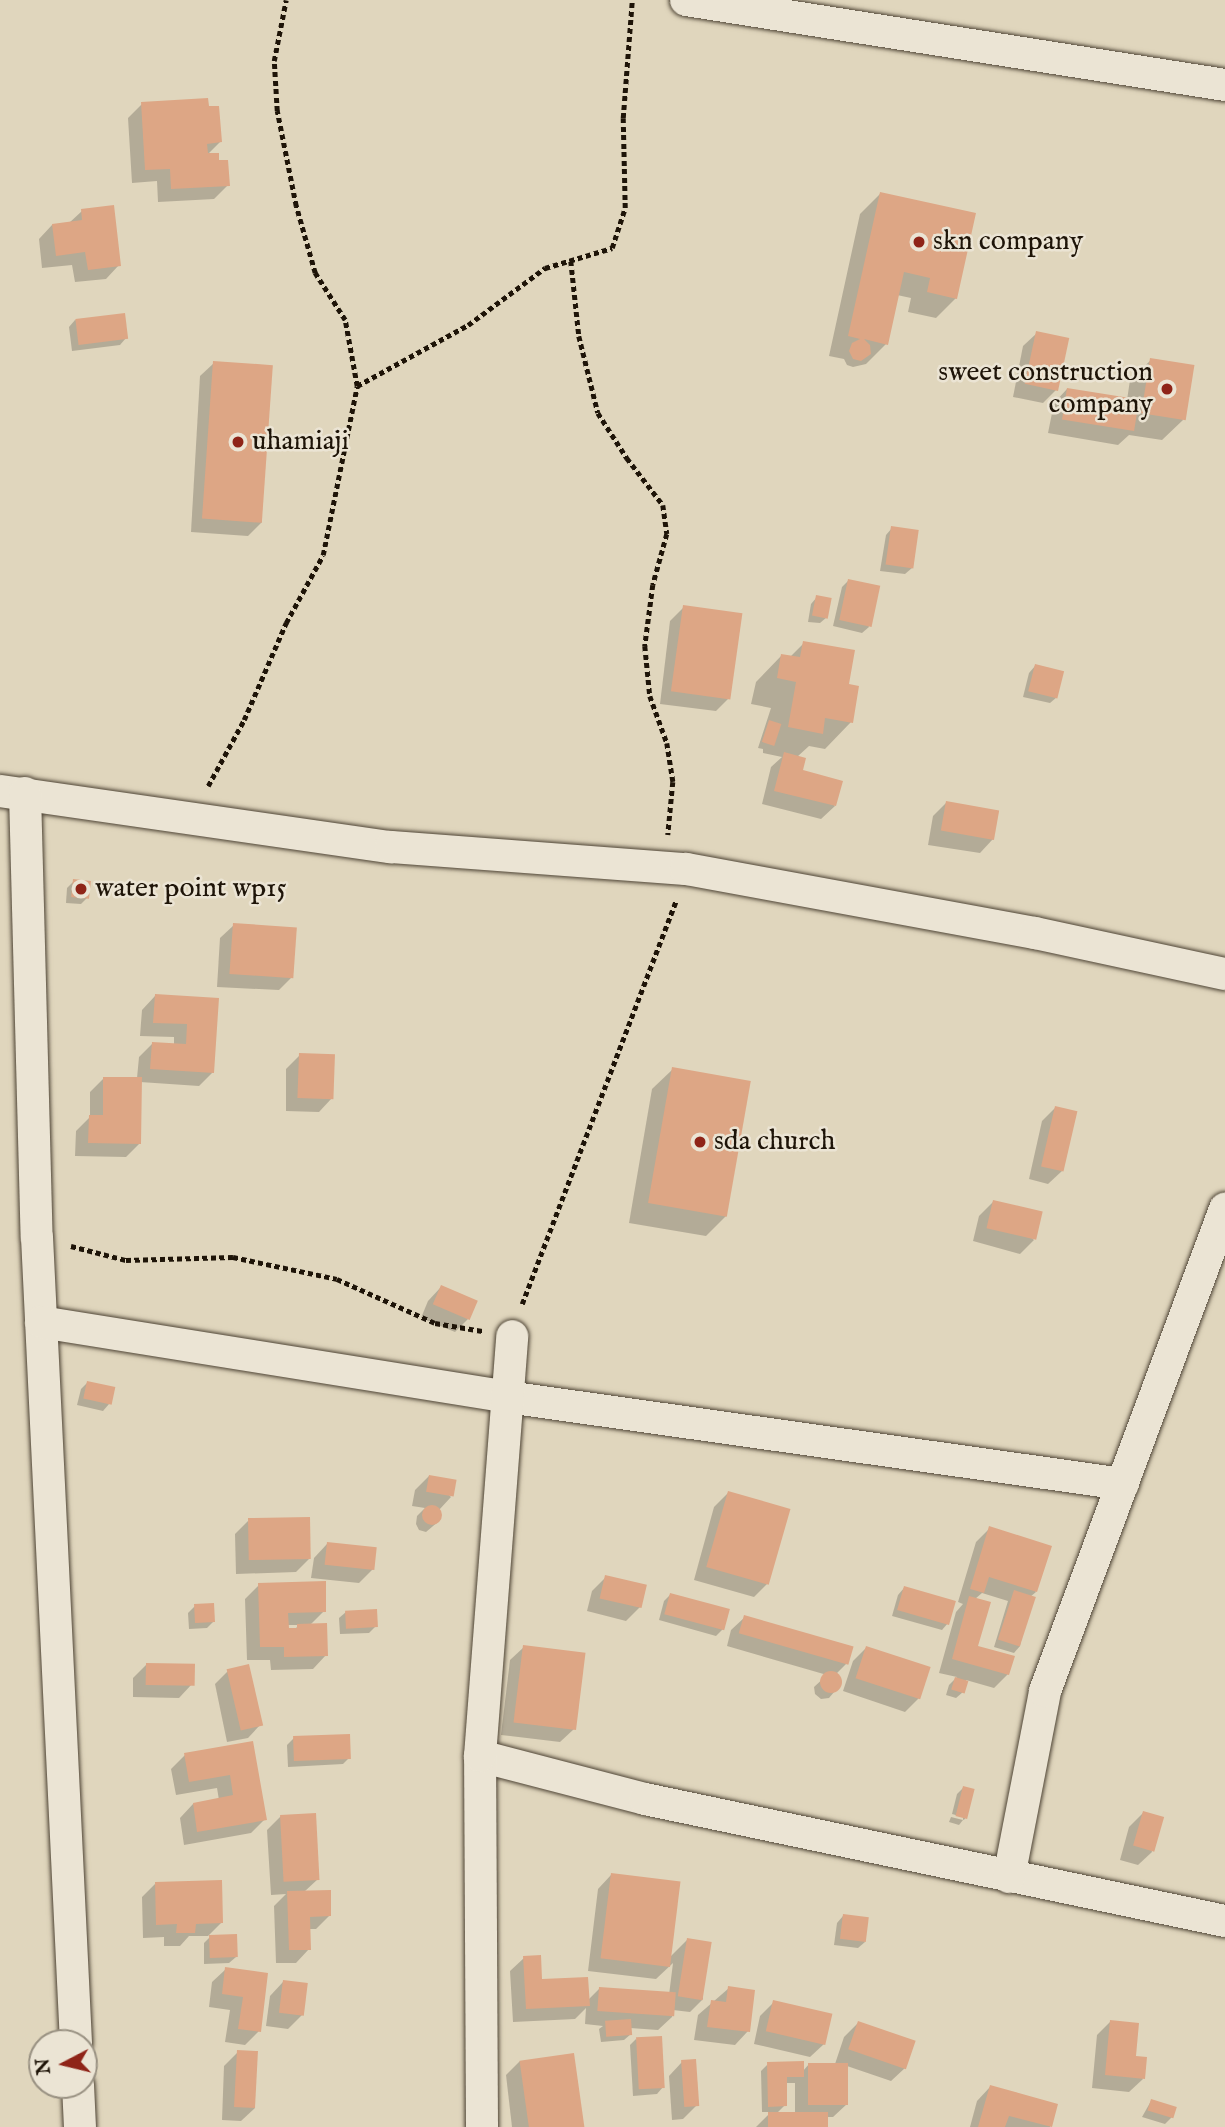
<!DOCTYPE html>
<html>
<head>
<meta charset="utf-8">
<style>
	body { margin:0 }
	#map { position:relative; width:1225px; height:2127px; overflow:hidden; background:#e0d6bd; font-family:"IM FELL English",serif }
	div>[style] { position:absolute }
	.shadow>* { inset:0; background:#0003 }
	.building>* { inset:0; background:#dda685; transform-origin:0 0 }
	.round { border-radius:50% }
	.path>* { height:4.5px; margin-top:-2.25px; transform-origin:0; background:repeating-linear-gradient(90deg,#1e1408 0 5px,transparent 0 8.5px) }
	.roads { filter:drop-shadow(0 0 2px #4e4435) drop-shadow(0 0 2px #4e4435) }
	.street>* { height:32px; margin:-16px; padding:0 16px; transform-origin:16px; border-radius:16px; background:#ebe4d4 }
	.dots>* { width:19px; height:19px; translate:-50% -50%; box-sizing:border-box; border:4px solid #ebe4d4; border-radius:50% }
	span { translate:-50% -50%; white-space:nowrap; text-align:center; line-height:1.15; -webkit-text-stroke:5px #ebe4d4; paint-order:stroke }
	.poi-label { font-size:28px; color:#1e1408 }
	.left { translate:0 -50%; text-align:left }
	.right { translate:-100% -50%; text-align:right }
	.north { position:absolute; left:28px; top:2029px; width:70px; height:70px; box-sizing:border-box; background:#ebe4d4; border:2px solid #999182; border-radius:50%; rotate:263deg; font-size:19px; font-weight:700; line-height:28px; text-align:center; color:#1e1408 }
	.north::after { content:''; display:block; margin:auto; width:24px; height:32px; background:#8f2418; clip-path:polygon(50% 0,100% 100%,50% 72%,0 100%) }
</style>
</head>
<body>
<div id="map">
	<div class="shadow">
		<i style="clip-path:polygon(142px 104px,220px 142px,207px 155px,218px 162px,228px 185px,214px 199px,158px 202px,157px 181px,132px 183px,128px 118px)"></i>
		<i style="clip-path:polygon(881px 193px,956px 298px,936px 318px,908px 312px,911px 298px,897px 295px,886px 344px,866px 364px,853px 367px,847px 365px,844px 359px,829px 356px,860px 214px)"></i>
		<i style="clip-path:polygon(82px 211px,119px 265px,106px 279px,75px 282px,72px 265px,42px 268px,39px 239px,52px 225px,69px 223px)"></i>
		<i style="clip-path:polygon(75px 320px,126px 338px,120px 345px,72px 351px,69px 327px)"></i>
		<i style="clip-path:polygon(1037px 333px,1057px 389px,1043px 403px,1013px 397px,1023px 346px)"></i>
		<i style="clip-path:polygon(1151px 360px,1183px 420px,1162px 440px,1129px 435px,1118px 445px,1048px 433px,1054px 403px,1067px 389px,1127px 400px,1130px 380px)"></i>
		<i style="clip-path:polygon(214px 363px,262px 522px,248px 536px,191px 532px,200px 376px)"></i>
		<i style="clip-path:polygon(892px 528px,912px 568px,905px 574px,880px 571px,886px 535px)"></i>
		<i style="clip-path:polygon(848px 581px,869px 627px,862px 633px,833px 626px,842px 587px)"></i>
		<i style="clip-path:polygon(817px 597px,827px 617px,820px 623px,808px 622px,811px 604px)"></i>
		<i style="clip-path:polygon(684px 607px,729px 698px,716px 711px,660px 704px,670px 621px)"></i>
		<i style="clip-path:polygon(804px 643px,847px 685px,851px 722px,825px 749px,809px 746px,797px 757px,801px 771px,835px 806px,821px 819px,762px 804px,771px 767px,782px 757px,763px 753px,763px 749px,758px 748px,771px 708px,751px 704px,756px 682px,782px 655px,790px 657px)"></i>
		<i style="clip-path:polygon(1035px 666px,1057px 697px,1050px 703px,1023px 697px,1029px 673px)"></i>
		<i style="clip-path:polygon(946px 803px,993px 839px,980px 853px,928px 845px,933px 816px)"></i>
		<i style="clip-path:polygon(74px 881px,88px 897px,81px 904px,66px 903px,67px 888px)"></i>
		<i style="clip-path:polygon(234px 925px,293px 976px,279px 990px,217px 987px,220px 938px)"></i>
		<i style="clip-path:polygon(155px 996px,217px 999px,213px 1072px,199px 1086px,140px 1082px,140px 1143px,126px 1157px,75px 1156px,76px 1131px,90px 1117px,90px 1092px,104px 1078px,137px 1078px,139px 1057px,152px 1044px,174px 1045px,174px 1037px,140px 1036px,142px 1010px)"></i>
		<i style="clip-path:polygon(300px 1055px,332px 1098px,319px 1112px,286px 1111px,286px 1069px)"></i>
		<i style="clip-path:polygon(673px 1069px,726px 1216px,706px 1236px,629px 1223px,652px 1089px)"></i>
		<i style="clip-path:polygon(1055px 1108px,1062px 1171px,1048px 1184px,1029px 1179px,1042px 1121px)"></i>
		<i style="clip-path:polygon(993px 1202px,1034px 1240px,1020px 1254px,973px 1241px,979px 1216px)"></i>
		<i style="clip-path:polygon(441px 1287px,469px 1318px,455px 1332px,421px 1318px,428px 1301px)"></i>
		<i style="clip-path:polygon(87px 1383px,109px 1404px,103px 1411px,77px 1405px,81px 1389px)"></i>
		<i style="clip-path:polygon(429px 1476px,451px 1497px,439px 1510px,439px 1521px,426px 1532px,419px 1530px,416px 1524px,417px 1516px,425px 1508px,412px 1506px,415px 1490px)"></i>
		<i style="clip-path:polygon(728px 1493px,767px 1584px,754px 1597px,694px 1580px,714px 1507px)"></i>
		<i style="clip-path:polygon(248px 1521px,310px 1558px,296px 1572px,236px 1574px,235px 1534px)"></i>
		<i style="clip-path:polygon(990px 1528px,1036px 1592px,1030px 1597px,1020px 1646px,1014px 1653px,994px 1647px,1008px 1601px,982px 1593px,975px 1599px,976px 1648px,1008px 1674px,994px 1688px,966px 1680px,963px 1692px,956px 1698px,946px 1695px,949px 1685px,957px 1677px,939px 1673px,956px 1612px,963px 1604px,958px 1602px,976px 1542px)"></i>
		<i style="clip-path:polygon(327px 1544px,373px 1569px,359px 1583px,311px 1578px,314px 1558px)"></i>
		<i style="clip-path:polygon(606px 1577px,640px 1607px,626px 1621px,587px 1611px,592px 1591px)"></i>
		<i style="clip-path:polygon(evenodd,259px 1585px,324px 1611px,310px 1625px,326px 1655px,313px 1669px,271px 1670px,270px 1660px,247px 1660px,245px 1599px,259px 1585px,287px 1625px,299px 1625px,294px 1630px,287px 1630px,287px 1625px)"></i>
		<i style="clip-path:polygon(904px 1588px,948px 1623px,942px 1630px,892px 1616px,898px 1595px)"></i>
		<i style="clip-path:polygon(670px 1595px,723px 1629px,716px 1636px,659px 1620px,664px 1601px)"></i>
		<i style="clip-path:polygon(195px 1606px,213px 1622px,207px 1628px,189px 1629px,188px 1613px)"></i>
		<i style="clip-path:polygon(346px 1612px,376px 1626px,369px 1633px,340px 1634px,339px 1618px)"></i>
		<i style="clip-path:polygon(745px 1617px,847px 1663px,836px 1674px,841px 1680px,835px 1691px,829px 1698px,821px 1699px,815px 1694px,814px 1687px,827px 1675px,727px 1646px,731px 1630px)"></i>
		<i style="clip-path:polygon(524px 1647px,574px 1729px,560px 1742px,501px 1735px,510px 1660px)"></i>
		<i style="clip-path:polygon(866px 1648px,919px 1698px,905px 1712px,843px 1691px,853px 1661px)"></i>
		<i style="clip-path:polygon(146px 1665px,192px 1684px,179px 1698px,133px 1697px,133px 1678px)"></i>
		<i style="clip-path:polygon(228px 1671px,261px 1724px,248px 1738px,227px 1742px,215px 1684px)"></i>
		<i style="clip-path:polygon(294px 1738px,349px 1758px,343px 1764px,288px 1767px,287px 1745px)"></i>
		<i style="clip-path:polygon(252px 1743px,265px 1819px,251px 1833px,184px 1845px,180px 1818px,193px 1804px,219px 1800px,217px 1788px,176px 1795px,171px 1769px,185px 1755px)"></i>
		<i style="clip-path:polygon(963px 1788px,965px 1819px,963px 1820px,963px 1817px,952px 1814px,957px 1794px)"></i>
		<i style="clip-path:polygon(1143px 1813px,1152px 1852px,1138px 1865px,1120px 1860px,1129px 1827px)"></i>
		<i style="clip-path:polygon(281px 1816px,318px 1879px,304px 1892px,330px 1915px,316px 1929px,309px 1929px,309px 1949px,296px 1963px,276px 1963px,274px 1906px,286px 1894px,271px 1895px,267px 1830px)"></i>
		<i style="clip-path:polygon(951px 1817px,963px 1820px,959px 1825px,949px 1822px)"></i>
		<i style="clip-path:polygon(611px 1875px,670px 1957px,687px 1940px,703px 1999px,690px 2012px,673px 2010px,672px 2017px,658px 2030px,630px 2028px,631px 2034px,624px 2040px,601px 2042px,599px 2029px,603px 2026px,585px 2024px,586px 2008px,575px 2019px,513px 2022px,510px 1971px,524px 1958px,541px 1981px,588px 2000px,600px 1988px,669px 1995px,673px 1963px,656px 1979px,588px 1971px,598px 1889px)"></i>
		<i style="clip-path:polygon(155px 1884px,222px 1922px,208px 1936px,189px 1936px,180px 1946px,164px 1946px,164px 1937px,143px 1938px,142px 1897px)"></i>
		<i style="clip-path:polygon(843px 1916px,865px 1942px,858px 1948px,834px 1945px,837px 1923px)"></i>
		<i style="clip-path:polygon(210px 1937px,236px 1957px,229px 1963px,204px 1964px,204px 1943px)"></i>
		<i style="clip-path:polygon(226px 1969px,266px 1974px,259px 2031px,245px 2045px,225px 2042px,230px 2010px,209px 2007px,212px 1982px)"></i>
		<i style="clip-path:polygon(283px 1982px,302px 2015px,288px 2029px,266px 2026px,270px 1996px)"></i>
		<i style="clip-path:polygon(729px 1988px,748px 2031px,735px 2045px,694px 2040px,698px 2015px)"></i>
		<i style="clip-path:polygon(774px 2002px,824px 2044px,810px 2057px,754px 2044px,760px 2016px)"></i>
		<i style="clip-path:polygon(1111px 2021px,1143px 2079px,1129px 2092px,1092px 2088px,1097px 2035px)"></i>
		<i style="clip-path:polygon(evenodd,858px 2023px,905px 2068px,891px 2081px,847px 2066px,847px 2104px,833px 2117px,827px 2117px,827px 2127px,756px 2127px,771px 2112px,762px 2112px,761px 2071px,768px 2064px,803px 2071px,809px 2064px,835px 2064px,844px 2037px,858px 2023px,785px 2083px,795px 2083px,795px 2114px,776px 2114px,785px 2105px,785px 2083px)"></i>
		<i style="clip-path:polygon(636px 2039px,663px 2087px,657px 2094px,633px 2096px,630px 2045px)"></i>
		<i style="clip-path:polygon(238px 2052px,255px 2108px,241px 2121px,222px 2120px,224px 2066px)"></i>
		<i style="clip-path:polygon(520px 2061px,582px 2127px,512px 2127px,506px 2075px)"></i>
		<i style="clip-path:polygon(682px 2062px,697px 2105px,683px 2119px,672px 2120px,669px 2076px)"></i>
		<i style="clip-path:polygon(990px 2087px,1056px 2106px,1050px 2127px,970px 2127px,977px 2101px)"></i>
		<i style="clip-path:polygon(1151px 2101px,1172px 2117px,1165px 2124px,1142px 2117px)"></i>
	</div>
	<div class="building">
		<i style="clip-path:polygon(208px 98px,209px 106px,219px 106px,222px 142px,207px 144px,208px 153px,219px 153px,219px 160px,228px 160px,230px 186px,171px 189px,170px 169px,145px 170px,141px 102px)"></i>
		<i style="clip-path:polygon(880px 192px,976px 213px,957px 299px,927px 292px,930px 278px,904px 272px,888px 345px,864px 339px,870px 345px,871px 354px,861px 361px,853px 359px,849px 351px,852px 343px,860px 339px,848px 336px)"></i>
		<i style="clip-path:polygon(114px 205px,121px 266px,88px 270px,85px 252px,56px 256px,52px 224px,82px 220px,81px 209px)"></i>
		<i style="left:125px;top:313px;width:26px;height:50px;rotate:83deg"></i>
		<i style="left:1036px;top:331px;width:34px;height:54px;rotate:12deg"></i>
		<i style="left:1150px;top:358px;width:45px;height:56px;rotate:9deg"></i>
		<i style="left:213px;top:361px;width:60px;height:158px;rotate:4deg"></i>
		<i style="left:1067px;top:388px;width:73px;height:32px;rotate:9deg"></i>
		<i style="left:891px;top:526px;width:28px;height:39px;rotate:8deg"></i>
		<i style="left:848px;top:579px;width:33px;height:42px;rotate:12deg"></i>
		<i style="left:816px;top:595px;width:16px;height:21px;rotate:11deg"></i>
		<i style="left:683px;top:605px;width:60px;height:87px;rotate:8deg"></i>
		<i style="clip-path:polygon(803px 641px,855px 650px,849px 684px,859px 686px,853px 723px,825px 718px,823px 734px,788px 727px,796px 682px,777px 678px,781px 654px,800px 657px)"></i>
		<i style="left:1035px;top:664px;width:30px;height:28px;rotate:14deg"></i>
		<i style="left:769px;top:720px;width:13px;height:23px;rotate:18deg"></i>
		<i style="clip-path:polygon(784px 752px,806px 758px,803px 770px,843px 781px,836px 806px,774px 791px)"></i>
		<i style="left:946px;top:801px;width:54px;height:30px;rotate:10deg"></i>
		<i style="left:73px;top:879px;width:18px;height:18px;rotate:6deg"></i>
		<i style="left:233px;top:923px;width:64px;height:51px;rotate:4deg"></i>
		<i style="clip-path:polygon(155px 994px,219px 998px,214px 1073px,150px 1069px,152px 1042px,186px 1044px,187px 1024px,153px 1023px)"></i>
		<i style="left:299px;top:1053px;width:36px;height:45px;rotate:2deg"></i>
		<i style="left:672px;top:1067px;width:80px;height:138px;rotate:10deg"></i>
		<i style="clip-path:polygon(103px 1077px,142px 1077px,141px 1144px,88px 1143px,89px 1115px,103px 1115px)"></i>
		<i style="left:1055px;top:1106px;width:23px;height:62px;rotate:13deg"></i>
		<i style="left:993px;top:1200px;width:51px;height:29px;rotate:13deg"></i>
		<i style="left:441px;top:1285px;width:40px;height:21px;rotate:23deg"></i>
		<i style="left:87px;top:1381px;width:29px;height:18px;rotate:12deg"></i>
		<i style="left:429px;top:1475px;width:28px;height:17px;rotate:10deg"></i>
		<i style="left:728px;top:1491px;width:65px;height:79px;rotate:16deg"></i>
		<i class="round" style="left:422px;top:1505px;width:20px;height:20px"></i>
		<i style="left:310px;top:1517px;width:42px;height:62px;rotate:89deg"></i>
		<i style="clip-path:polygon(989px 1526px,1052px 1546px,1037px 1592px,989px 1577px,984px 1593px,970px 1589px)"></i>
		<i style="left:327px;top:1542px;width:50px;height:23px;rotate:6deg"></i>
		<i style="left:605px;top:1575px;width:43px;height:24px;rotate:13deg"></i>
		<i style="clip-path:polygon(326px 1581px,326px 1612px,288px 1613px,289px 1628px,297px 1628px,297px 1624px,327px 1623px,328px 1656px,284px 1657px,284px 1647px,260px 1647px,258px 1583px)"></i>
		<i style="left:904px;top:1586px;width:54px;height:25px;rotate:16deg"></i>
		<i style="left:1014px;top:1590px;width:23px;height:52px;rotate:18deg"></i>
		<i style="left:670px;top:1593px;width:62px;height:22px;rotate:15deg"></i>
		<i style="clip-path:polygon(969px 1596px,991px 1602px,978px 1646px,1015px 1656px,1009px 1675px,952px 1659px)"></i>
		<i style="left:214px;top:1603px;width:19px;height:20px;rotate:87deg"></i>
		<i style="left:377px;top:1609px;width:18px;height:32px;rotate:87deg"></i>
		<i style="left:744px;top:1615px;width:114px;height:19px;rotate:16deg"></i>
		<i style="left:523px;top:1645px;width:63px;height:78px;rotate:7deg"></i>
		<i style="left:866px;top:1646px;width:68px;height:34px;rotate:18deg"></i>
		<i style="left:146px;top:1663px;width:49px;height:22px;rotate:1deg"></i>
		<i style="left:249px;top:1664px;width:63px;height:23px;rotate:77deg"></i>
		<i class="round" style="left:820px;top:1671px;width:22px;height:22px"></i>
		<i style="left:955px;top:1677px;width:14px;height:13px;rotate:17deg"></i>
		<i style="left:350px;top:1734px;width:25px;height:57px;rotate:88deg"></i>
		<i style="clip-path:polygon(253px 1741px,267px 1820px,197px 1832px,193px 1803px,233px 1795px,230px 1775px,189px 1782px,184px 1753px)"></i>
		<i style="left:963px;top:1786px;width:12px;height:31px;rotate:14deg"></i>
		<i style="left:1143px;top:1811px;width:22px;height:36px;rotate:16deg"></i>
		<i style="left:316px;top:1813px;width:67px;height:36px;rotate:87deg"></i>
		<i style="left:611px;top:1873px;width:70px;height:86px;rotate:7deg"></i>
		<i style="clip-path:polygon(222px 1880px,223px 1923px,196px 1924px,195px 1933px,176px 1933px,177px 1924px,156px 1925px,155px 1882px)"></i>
		<i style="clip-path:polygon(331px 1890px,331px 1916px,310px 1917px,311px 1950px,289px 1950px,287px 1891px)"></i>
		<i style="left:843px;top:1914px;width:26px;height:25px;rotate:7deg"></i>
		<i style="left:237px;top:1934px;width:23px;height:28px;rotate:88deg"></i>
		<i style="left:687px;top:1938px;width:25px;height:59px;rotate:9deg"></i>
		<i style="clip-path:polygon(541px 1955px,542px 1979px,588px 1977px,590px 2006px,526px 2009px,523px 1956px)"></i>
		<i style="clip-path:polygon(225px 1967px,268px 1973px,261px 2032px,238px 2029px,243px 1997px,222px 1994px)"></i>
		<i style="left:283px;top:1980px;width:25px;height:33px;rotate:7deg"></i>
		<i style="clip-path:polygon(728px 1986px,755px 1990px,750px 2032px,707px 2027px,711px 2000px,726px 2002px)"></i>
		<i style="left:599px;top:1987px;width:77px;height:24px;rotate:4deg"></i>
		<i style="left:773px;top:2000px;width:61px;height:32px;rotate:13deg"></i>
		<i style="left:631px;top:2019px;width:16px;height:26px;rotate:86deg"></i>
		<i style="clip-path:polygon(1110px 2020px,1139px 2023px,1136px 2056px,1147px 2057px,1145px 2079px,1105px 2075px)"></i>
		<i style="left:858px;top:2021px;width:61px;height:30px;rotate:19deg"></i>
		<i style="left:662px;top:2036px;width:52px;height:26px;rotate:87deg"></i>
		<i style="left:237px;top:2050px;width:21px;height:57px;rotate:3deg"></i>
		<i style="left:574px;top:2053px;width:75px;height:55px;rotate:82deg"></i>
		<i style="left:696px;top:2059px;width:47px;height:15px;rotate:86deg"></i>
		<i style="clip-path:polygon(804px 2061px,804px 2077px,787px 2077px,787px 2106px,768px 2107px,767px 2062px)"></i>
		<i style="left:808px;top:2063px;width:40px;height:42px"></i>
		<i style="clip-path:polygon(990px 2085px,1058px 2104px,1052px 2127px,1009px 2116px,1005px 2127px,978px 2127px)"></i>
		<i style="left:1151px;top:2099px;width:27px;height:12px;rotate:17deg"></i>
		<i style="left:828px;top:2112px;width:15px;height:60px;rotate:90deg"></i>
	</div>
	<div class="path">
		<i style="left:571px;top:261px;width:75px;rotate:83.9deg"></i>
		<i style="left:579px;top:336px;width:79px;rotate:76.1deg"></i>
		<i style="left:598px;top:413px;width:54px;rotate:57.2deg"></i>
		<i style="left:627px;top:458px;width:59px;rotate:52.5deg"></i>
		<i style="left:663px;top:505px;width:29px;rotate:82deg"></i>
		<i style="left:667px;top:534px;width:53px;rotate:105.4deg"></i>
		<i style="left:653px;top:585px;width:62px;rotate:97.5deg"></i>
		<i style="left:645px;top:646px;width:50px;rotate:84.3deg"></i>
		<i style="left:650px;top:696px;width:50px;rotate:70.1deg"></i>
		<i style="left:667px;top:743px;width:39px;rotate:81deg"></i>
		<i style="left:673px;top:782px;width:53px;rotate:95.4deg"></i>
		<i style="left:357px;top:386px;width:127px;rotate:-28.8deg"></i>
		<i style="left:468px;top:325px;width:96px;rotate:-36.5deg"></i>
		<i style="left:545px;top:268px;width:70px;rotate:-16.6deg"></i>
		<i style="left:612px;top:248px;width:42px;rotate:-72deg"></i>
		<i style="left:625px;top:208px;width:90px;rotate:-91.3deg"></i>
		<i style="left:623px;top:118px;width:118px;rotate:-85.6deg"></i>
		<i style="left:208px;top:786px;width:75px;rotate:-61.4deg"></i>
		<i style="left:244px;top:720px;width:106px;rotate:-66.6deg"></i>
		<i style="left:286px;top:623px;width:77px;rotate:-61.4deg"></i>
		<i style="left:323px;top:555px;width:172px;rotate:-78.6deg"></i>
		<i style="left:357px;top:386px;width:67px;rotate:-100.3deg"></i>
		<i style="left:345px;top:320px;width:56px;rotate:-122.6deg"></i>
		<i style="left:315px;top:273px;width:70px;rotate:-105.8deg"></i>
		<i style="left:296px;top:206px;width:97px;rotate:-101.3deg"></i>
		<i style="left:277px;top:111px;width:50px;rotate:-93.4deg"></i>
		<i style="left:274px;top:61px;width:62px;rotate:-78.9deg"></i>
		<i style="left:71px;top:1246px;width:57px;rotate:14.3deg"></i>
		<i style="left:126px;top:1260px;width:107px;rotate:-1.6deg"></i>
		<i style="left:233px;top:1257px;width:106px;rotate:11.9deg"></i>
		<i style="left:337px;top:1279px;width:107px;rotate:24.2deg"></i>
		<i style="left:435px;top:1323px;width:48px;rotate:9.7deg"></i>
		<i style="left:522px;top:1304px;width:432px;rotate:-69.1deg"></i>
	</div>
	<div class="roads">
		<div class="street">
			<i style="left:686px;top:0;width:546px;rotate:8.96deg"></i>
			<i style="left:0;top:791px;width:395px;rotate:8.2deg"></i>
			<i style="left:391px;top:847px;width:296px;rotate:4.3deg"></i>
			<i style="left:686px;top:869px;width:355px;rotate:10.4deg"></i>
			<i style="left:1035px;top:933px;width:194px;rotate:12.2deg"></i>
			<i style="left:25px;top:793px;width:444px;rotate:88.5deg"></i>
			<i style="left:37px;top:1237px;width:807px;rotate:87.23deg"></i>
			<i style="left:41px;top:1322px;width:472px;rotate:9.1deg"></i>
			<i style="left:507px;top:1397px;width:622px;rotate:8.04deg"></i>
			<i style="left:480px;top:1756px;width:171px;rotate:14.6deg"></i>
			<i style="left:645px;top:1799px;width:593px;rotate:11.88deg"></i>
			<i style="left:1009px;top:1877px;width:189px;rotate:-79deg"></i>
			<i style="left:1045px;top:1691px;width:515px;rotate:-69.52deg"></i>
			<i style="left:78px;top:2085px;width:42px;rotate:87.3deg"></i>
			<i style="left:482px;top:2127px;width:371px;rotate:-90.3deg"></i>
			<i style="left:480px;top:1756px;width:421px;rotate:-85.6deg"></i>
		</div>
	</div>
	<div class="dots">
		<i style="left:919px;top:242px;background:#8f2418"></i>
		<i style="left:1167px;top:389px;background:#8f2418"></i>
		<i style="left:238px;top:442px;background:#8f2418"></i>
		<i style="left:81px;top:889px;background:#8f2418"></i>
		<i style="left:700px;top:1142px;background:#8f2418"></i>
	</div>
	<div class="poi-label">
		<span class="left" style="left:933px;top:242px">skn company</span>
		<span class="right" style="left:1153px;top:389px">sweet construction<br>company</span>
		<span class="left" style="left:252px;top:442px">uhamiaji</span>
		<span class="left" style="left:95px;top:889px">water point wp15</span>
		<span class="left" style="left:714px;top:1142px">sda church</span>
	</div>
	<div class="north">N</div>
</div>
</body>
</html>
